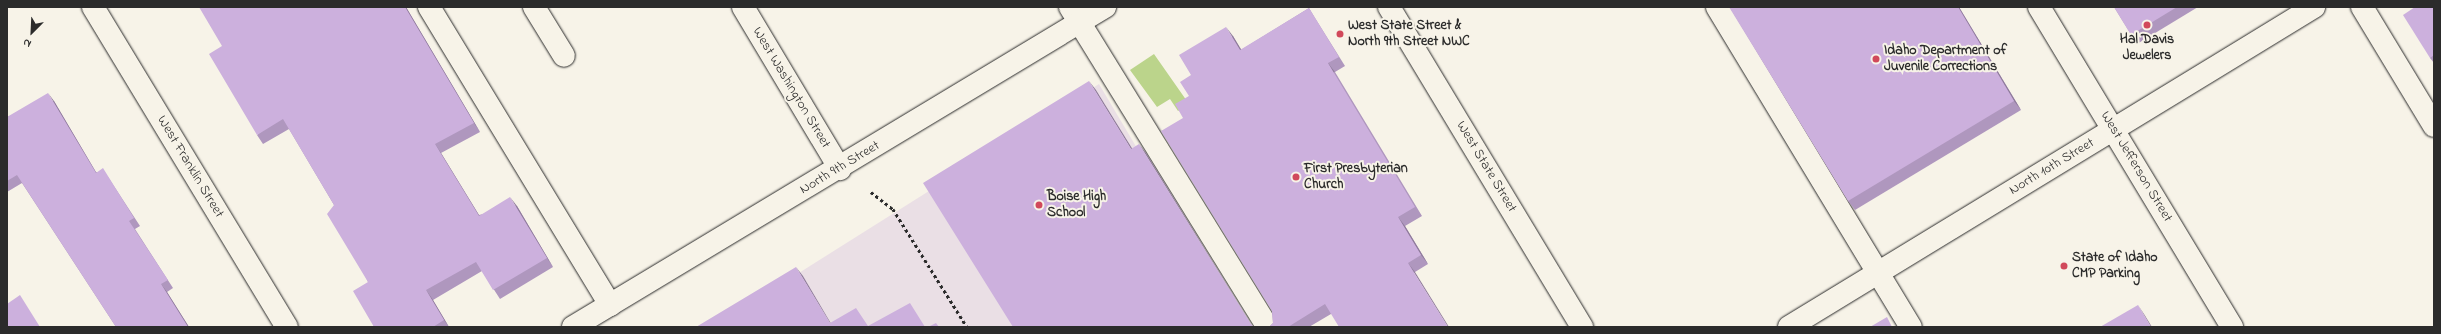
<!DOCTYPE html>
<html>
<head>
<meta charset="utf-8">
<style>
	body { margin:0 }
	#map { position:relative; width:2441px; height:334px; overflow:hidden; background:#f7f3e8; font-family:"Indie Flower",sans-serif }
	div>[style] { position:absolute }
	.built>* { inset:0; background:#eadfe5 }
	.green>* { inset:0; background:#bbd48b }
	.path>* { height:2.5px; margin-top:-1.25px; transform-origin:0; background:repeating-linear-gradient(90deg,#2b2b2b 0 3px,transparent 0 6px) }
	.roads { filter:drop-shadow(0 0 1px #2b2b2b) drop-shadow(0 0 1px #2b2b2b) }
	.service>* { height:22px; margin:-11px; padding:0 11px; transform-origin:11px; border-radius:11px; background:#f7f3e8 }
	.minor>* { height:22px; margin:-11px; padding:0 11px; transform-origin:11px; border-radius:11px; background:#f7f3e8 }
	.tertiary>* { height:22px; margin:-11px; padding:0 11px; transform-origin:11px; border-radius:11px; background:#f7f3e8 }
	.secondary>* { height:22px; margin:-11px; padding:0 11px; transform-origin:11px; border-radius:11px; background:#f7f3e8 }
	.wall>* { inset:0; background:#af97be }
	.shaded-wall>* { inset:0; background:#8f7b9b; transform-origin:0 0 }
	.building>* { inset:0; background:#ccb0dd }
	.dots>* { width:11px; height:11px; translate:-50% -50%; box-sizing:border-box; border:2px solid #f7f3e8; border-radius:50% }
	span { translate:-50% -50%; white-space:nowrap; text-align:center; line-height:1.15; -webkit-text-stroke:4px #f7f3e8; paint-order:stroke }
	.poi-label { font-size:14px; color:#2b2b2b; font-weight:700 }
	.left { translate:0 -50%; text-align:left }
	.street-label { font-size:14px; color:#2b2b2b }
	.frame { position:absolute; inset:0; border:8px solid #2b2b2b; pointer-events:none }
	.north { position:absolute; left:12px; top:12px; width:40px; height:40px; -webkit-text-stroke:3px #f7f3e8; paint-order:stroke; rotate:204deg; font-size:11px; font-weight:700; line-height:16px; text-align:center; color:#2b2b2b }
	.north::after { content:''; display:block; margin:auto; width:14px; height:18px; background:#2b2b2b; clip-path:polygon(50% 0,100% 100%,50% 72%,0 100%) }
</style>
</head>
<body>
<div id="map">
	<div class="built">
		<i style="clip-path:polygon(1099px 84px,1243px 327px,713px 327px)"></i>
	</div>
	<div class="green">
		<i style="clip-path:polygon(1154px 54px,1189px 104px,1178px 111px,1170px 99px,1157px 107px,1130px 70px)"></i>
	</div>
	<div class="path">
		<i style="left:871px;top:192px;width:28px;rotate:38deg"></i>
		<i style="left:893px;top:209px;width:139px;rotate:57.9deg"></i>
	</div>
	<div class="roads">
		<div class="service">
			<i style="left:429px;top:7px;width:349px;rotate:58.7deg"></i>
			<i style="left:534px;top:7px;width:57px;rotate:58.5deg"></i>
			<i style="left:1070px;top:7px;width:376px;rotate:58.3deg"></i>
			<i style="left:1717px;top:7px;width:374px;rotate:58.8deg"></i>
			<i style="left:2362px;top:7px;width:139px;rotate:58.8deg"></i>
		</div>
		<div class="minor">
			<i style="left:93px;top:7px;width:374px;rotate:58.8deg"></i>
			<i style="left:1789px;top:327px;width:615px;rotate:-31.36deg"></i>
		</div>
		<div class="tertiary">
			<i style="left:743px;top:7px;width:189px;rotate:59.1deg"></i>
			<i style="left:2039px;top:7px;width:374px;rotate:58.9deg"></i>
		</div>
		<div class="secondary">
			<i style="left:1389px;top:7px;width:374px;rotate:58.9deg"></i>
			<i style="left:573px;top:327px;width:621px;rotate:-31.03deg"></i>
		</div>
	</div>
	<div class="wall">
		<i style="clip-path:polygon(406px 7px,480px 132px,441px 153px,479px 215px,517px 206px,553px 267px,500px 299px,482px 271px,433px 300px,449px 327px,374px 327px,368px 282px,334px 205px,289px 129px,263px 144px,257px 135px)"></i>
		<i style="clip-path:polygon(1959px 7px,2021px 110px,1855px 210px,1848px 201px)"></i>
		<i style="clip-path:polygon(2114px 7px,2198px 7px,2137px 44px)"></i>
		<i style="clip-path:polygon(2434px 7px,2434px 63px,2430px 58px)"></i>
		<i style="clip-path:polygon(1309px 8px,1315px 18px,1345px 66px,1335px 72px,1422px 216px,1405px 226px,1428px 264px,1415px 272px,1331px 314px,1309px 327px,1269px 327px,1273px 323px,1272px 311px,1183px 118px,1189px 96px,1191px 75px,1233px 36px,1241px 50px)"></i>
		<i style="clip-path:polygon(54px 101px,96px 172px,108px 177px,140px 226px,135px 229px,173px 288px,167px 292px,189px 327px,116px 327px,22px 183px,7px 192px,7px 117px)"></i>
	</div>
	<div class="shaded-wall">
		<i style="clip-path:polygon(405px 7px,406px 7px,480px 132px,474px 123px)"></i>
		<i style="clip-path:polygon(1958px 7px,1959px 7px,2021px 110px,2014px 101px)"></i>
		<i style="clip-path:polygon(1226px 27px,1233px 36px,1247px 59px,1240px 50px)"></i>
		<i style="left:1328px;top:63px;width:11px;height:168px;rotate:52deg"></i>
		<i style="clip-path:polygon(1089px 81px,1096px 90px,1138px 158px,1131px 149px)"></i>
		<i style="clip-path:polygon(48px 93px,54px 101px,101px 181px,96px 173px)"></i>
		<i style="clip-path:polygon(435px 144px,441px 153px,485px 225px,479px 216px)"></i>
		<i style="clip-path:polygon(1139px 144px,1146px 153px,1253px 327px)"></i>
		<i style="clip-path:polygon(510px 197px,517px 206px,553px 267px,547px 258px)"></i>
		<i style="clip-path:polygon(1398px 217px,1405px 226px,1428px 264px,1421px 255px)"></i>
		<i style="clip-path:polygon(1408px 263px,1415px 272px,1449px 327px,1448px 327px)"></i>
		<i style="clip-path:polygon(796px 267px,803px 276px,833px 327px,830px 323px)"></i>
		<i style="clip-path:polygon(161px 284px,167px 292px,189px 327px,188px 327px)"></i>
		<i style="clip-path:polygon(426px 290px,433px 300px,449px 327px,444px 320px)"></i>
		<i style="clip-path:polygon(2138px 305px,2144px 314px,2152px 327px,2151px 327px)"></i>
	</div>
	<div class="building">
		<i style="clip-path:polygon(199px 7px,405px 7px,474px 123px,435px 144px,479px 216px,510px 197px,547px 258px,493px 290px,476px 262px,426px 290px,444px 320px,433px 327px,374px 327px,353px 291px,368px 282px,327px 214px,334px 205px,283px 119px,257px 135px,209px 54px,222px 46px)"></i>
		<i style="clip-path:polygon(1729px 7px,1958px 7px,2014px 101px,1848px 201px)"></i>
		<i style="clip-path:polygon(2114px 7px,2177px 7px,2131px 35px)"></i>
		<i style="clip-path:polygon(2415px 7px,2434px 7px,2434px 55px,2430px 58px,2403px 15px)"></i>
		<i style="clip-path:polygon(1309px 8px,1339px 57px,1328px 63px,1415px 207px,1398px 217px,1421px 255px,1408px 263px,1448px 327px,1339px 327px,1325px 304px,1288px 327px,1269px 327px,1273px 323px,1272px 311px,1161px 131px,1183px 118px,1175px 104px,1189px 96px,1180px 82px,1191px 75px,1179px 55px,1226px 27px,1240px 50px)"></i>
		<i style="clip-path:polygon(1089px 81px,1131px 149px,1139px 144px,1251px 324px,1254px 327px,1013px 327px,923px 183px)"></i>
		<i style="clip-path:polygon(48px 93px,96px 173px,103px 168px,134px 218px,129px 221px,168px 280px,161px 284px,188px 327px,116px 327px,17px 175px,7px 181px,7px 117px)"></i>
		<i style="clip-path:polygon(796px 267px,830px 323px,856px 308px,868px 326px,910px 303px,925px 327px,696px 327px)"></i>
		<i style="clip-path:polygon(20px 295px,40px 327px,7px 327px,7px 304px)"></i>
		<i style="clip-path:polygon(2138px 305px,2151px 327px,2100px 327px)"></i>
		<i style="clip-path:polygon(1887px 317px,1892px 327px,1870px 327px)"></i>
		<i style="clip-path:polygon(936px 323px,939px 327px,928px 327px)"></i>
	</div>
	<div class="dots">
		<i style="left:2147px;top:25px;background:#d1495b"></i>
		<i style="left:1340px;top:34px;background:#d1495b"></i>
		<i style="left:1876px;top:59px;background:#d1495b"></i>
		<i style="left:1296px;top:177px;background:#d1495b"></i>
		<i style="left:1039px;top:205px;background:#d1495b"></i>
		<i style="left:2064px;top:266px;background:#d1495b"></i>
	</div>
	<div class="poi-label">
		<span class="left" style="left:1348px;top:34px">West State Street &amp;<br>North 9th Street NWC</span>
		<span style="left:2147px;top:48px">Hal Davis<br>Jewelers</span>
		<span class="left" style="left:1884px;top:59px">Idaho Department of<br>Juvenile Corrections</span>
		<span class="left" style="left:1304px;top:177px">First Presbyterian<br>Church</span>
		<span class="left" style="left:1047px;top:205px">Boise High<br>School</span>
		<span class="left" style="left:2072px;top:266px">State of Idaho<br>CMP Parking</span>
	</div>
	<div class="street-label">
		<span style="left:791px;top:88px;rotate:59deg">West Washington Street</span>
		<span style="left:190px;top:167px;rotate:59deg">West Franklin Street</span>
		<span style="left:1486px;top:167px;rotate:59deg">West State Street</span>
		<span style="left:2052px;top:167px;rotate:-31deg">North 10th Street</span>
		<span style="left:2136px;top:167px;rotate:59deg">West Jefferson Street</span>
		<span style="left:840px;top:168px;rotate:-31deg">North 9th Street</span>
	</div>
	<div class="frame"></div>
	<div class="north">N</div>
</div>
</body>
</html>
